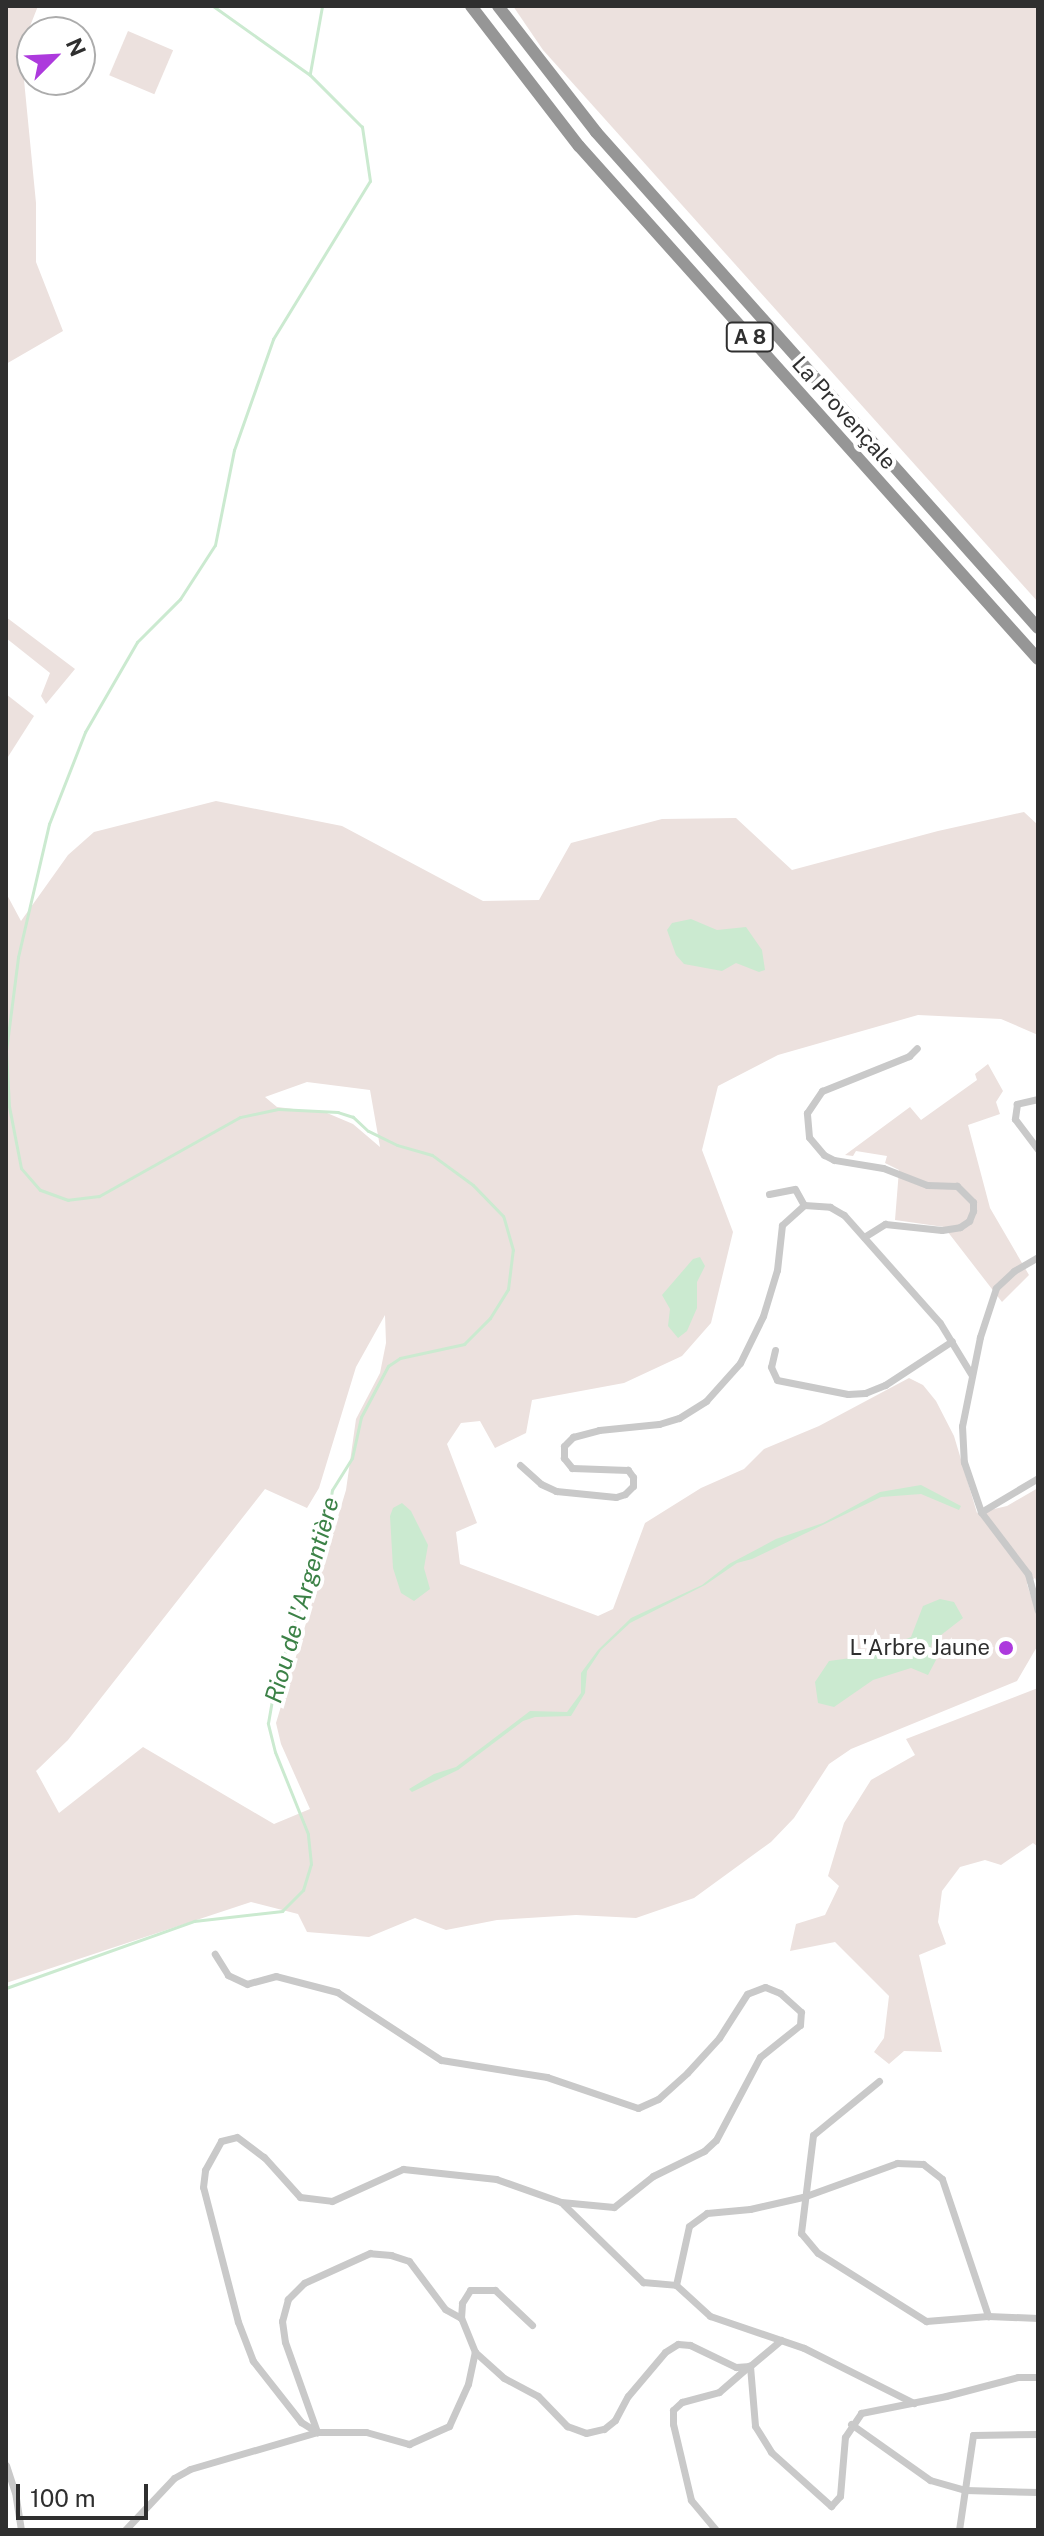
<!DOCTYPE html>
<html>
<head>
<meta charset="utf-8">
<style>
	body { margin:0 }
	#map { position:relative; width:1044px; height:2536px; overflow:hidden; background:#fff; font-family:"Public Sans",sans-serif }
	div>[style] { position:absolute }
	.green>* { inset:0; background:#ece1de; transform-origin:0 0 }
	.water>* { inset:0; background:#cbead0 }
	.stream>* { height:3px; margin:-1.5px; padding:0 1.5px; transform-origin:1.5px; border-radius:1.5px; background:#cbead0 }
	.street>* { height:7px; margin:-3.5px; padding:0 3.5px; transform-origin:3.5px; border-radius:3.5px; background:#c9c9c9 }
	.highway>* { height:12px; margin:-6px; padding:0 6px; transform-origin:6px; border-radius:6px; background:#969696 }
	.dots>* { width:22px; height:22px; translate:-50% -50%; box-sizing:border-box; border:4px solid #fff; border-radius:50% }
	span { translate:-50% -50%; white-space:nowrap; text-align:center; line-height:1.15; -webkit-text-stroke:8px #fff; paint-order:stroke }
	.shield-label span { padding:2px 6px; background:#fff; border:2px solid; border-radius:6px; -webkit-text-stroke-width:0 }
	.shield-label { font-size:20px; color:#2f2f2f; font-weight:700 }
	.street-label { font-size:22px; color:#2f2f2f }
	.poi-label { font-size:22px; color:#2f2f2f }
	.right { translate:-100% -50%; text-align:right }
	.water-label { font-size:24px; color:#3c8247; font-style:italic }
	.frame { position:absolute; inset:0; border:8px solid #2f2f2f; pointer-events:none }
	.north { position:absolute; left:16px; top:16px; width:80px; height:80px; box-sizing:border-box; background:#fff; border:2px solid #acacac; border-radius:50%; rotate:66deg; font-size:22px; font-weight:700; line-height:32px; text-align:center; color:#2f2f2f }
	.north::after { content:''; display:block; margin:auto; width:28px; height:36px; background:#ad3add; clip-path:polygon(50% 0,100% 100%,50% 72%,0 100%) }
	.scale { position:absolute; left:16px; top:2484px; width:132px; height:36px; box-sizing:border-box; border:4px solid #2f2f2f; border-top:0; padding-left:10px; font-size:24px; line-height:28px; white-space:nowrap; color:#2f2f2f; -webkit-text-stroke:6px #fff; paint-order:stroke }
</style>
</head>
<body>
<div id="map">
	<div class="green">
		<i style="clip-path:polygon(6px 6px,38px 6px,21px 49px,36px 203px,36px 262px,63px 331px,6px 364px)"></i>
		<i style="clip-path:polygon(513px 6px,1038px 6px,1038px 602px,543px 50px)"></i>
		<i style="left:128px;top:31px;width:49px;height:48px;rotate:23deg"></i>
		<i style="clip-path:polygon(6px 617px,75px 669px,46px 704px,41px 696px,50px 673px,6px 638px)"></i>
		<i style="clip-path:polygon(6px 694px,34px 716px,6px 760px)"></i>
		<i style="clip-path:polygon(evenodd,216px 801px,342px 826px,483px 901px,539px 900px,571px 843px,662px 819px,736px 818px,792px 870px,938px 831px,1024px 812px,1038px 825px,1038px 1035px,1001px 1019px,918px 1015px,778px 1055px,718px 1086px,702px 1150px,733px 1232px,711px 1323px,682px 1356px,624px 1383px,532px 1400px,526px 1433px,495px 1448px,480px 1421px,461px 1423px,447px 1444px,477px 1523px,456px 1532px,460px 1564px,598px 1616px,613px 1609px,645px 1523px,701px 1488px,744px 1469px,764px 1449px,819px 1426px,909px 1378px,923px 1385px,936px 1401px,954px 1436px,977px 1513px,1007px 1506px,1038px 1488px,1038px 1587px,1035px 1578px,1027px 1584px,1038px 1618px,1038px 1645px,1017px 1681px,851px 1749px,829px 1764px,794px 1818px,771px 1842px,694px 1898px,636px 1918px,576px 1915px,497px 1920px,446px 1930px,415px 1918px,369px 1937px,307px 1932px,298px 1914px,251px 1902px,6px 1983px,6px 893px,21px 921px,68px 855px,94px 832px,216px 801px,307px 1082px,370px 1090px,380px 1147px,353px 1124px,327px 1113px,277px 1107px,265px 1097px,307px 1082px,216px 801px,385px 1315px,386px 1343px,380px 1373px,356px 1419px,346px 1490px,276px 1723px,281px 1744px,310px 1809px,274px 1824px,143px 1747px,59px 1813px,36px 1771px,68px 1740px,265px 1489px,307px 1508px,319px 1488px,356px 1367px,385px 1315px)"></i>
		<i style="clip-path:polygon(988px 1064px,1003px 1091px,996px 1102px,1000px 1114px,968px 1125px,990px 1208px,1029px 1275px,1002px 1302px,944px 1227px,895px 1220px,899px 1170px,885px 1163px,887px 1156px,856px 1151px,853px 1156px,845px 1155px,910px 1107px,921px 1120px,977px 1080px,975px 1074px)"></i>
		<i style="clip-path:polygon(1038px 1688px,1038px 1847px,1033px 1843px,1001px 1865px,985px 1860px,960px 1867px,942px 1891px,938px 1922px,946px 1944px,919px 1955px,942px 2052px,904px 2051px,889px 2064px,874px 2052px,884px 2038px,889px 1996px,835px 1942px,790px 1951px,796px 1924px,825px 1915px,839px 1886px,828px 1876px,844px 1823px,871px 1780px,915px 1755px,906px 1739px)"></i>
	</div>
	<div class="water">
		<i style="clip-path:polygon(691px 919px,717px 930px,746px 927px,762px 950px,765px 970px,759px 972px,736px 963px,722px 971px,684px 964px,676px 955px,667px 930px,672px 923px)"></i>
		<i style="clip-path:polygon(700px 1257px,705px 1266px,697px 1282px,697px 1308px,687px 1331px,678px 1338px,668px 1326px,670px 1309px,662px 1295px,693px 1259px)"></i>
		<i style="clip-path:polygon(921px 1485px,961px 1506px,959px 1510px,921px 1494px,881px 1497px,752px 1559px,737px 1563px,705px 1585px,630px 1623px,601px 1650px,587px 1671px,585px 1693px,571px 1716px,535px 1717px,523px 1721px,458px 1770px,412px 1792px,409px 1789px,434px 1774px,456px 1767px,530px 1711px,567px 1712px,581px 1693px,581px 1673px,598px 1650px,631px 1618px,702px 1585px,729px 1564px,776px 1539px,823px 1523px,880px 1492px)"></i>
		<i style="clip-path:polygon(402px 1503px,411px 1511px,428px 1545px,424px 1568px,430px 1589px,414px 1601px,401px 1593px,393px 1568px,390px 1516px,393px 1508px)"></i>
		<i style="clip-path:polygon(940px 1599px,954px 1602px,963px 1618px,932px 1642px,930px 1651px,936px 1660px,928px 1675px,911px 1668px,873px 1680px,834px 1707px,818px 1703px,815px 1682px,829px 1661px,887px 1653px,892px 1645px,911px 1637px,923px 1606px)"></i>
	</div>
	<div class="stream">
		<i style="left:310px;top:73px;width:68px;rotate:-79.8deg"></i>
		<i style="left:6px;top:1988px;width:200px;rotate:-19.6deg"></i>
		<i style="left:194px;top:1921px;width:89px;rotate:-6.5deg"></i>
		<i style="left:282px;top:1911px;width:30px;rotate:-45deg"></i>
		<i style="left:303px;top:1890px;width:27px;rotate:-73deg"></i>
		<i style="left:311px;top:1864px;width:30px;rotate:-96deg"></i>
		<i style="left:308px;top:1834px;width:88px;rotate:-111.9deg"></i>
		<i style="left:275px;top:1752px;width:30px;rotate:-104deg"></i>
		<i style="left:268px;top:1723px;width:41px;rotate:-80.1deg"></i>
		<i style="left:275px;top:1683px;width:173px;rotate:-72.2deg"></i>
		<i style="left:328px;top:1518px;width:28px;rotate:-82deg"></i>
		<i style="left:332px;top:1490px;width:38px;rotate:-58deg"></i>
		<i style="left:352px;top:1458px;width:42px;rotate:-77.6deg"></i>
		<i style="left:361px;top:1417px;width:58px;rotate:-62.1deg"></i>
		<i style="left:388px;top:1366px;width:14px;rotate:-34deg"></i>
		<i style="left:400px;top:1358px;width:66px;rotate:-12.3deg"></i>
		<i style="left:464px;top:1344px;width:37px;rotate:-45deg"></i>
		<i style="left:490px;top:1318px;width:34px;rotate:-58deg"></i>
		<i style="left:508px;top:1289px;width:39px;rotate:-83deg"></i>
		<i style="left:513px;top:1250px;width:35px;rotate:-106deg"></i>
		<i style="left:503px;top:1216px;width:43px;rotate:-134.1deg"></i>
		<i style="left:473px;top:1185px;width:51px;rotate:-143.8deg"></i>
		<i style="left:432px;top:1155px;width:36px;rotate:-164deg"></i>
		<i style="left:397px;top:1145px;width:32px;rotate:-154deg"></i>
		<i style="left:368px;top:1131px;width:21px;rotate:-137deg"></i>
		<i style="left:353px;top:1117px;width:16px;rotate:-162deg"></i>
		<i style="left:338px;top:1112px;width:60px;rotate:-177.1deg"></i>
		<i style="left:278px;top:1109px;width:39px;rotate:168deg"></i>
		<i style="left:240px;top:1117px;width:162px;rotate:150.7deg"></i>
		<i style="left:99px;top:1196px;width:31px;rotate:173deg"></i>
		<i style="left:68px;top:1200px;width:30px;rotate:-160deg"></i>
		<i style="left:40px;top:1190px;width:29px;rotate:-131deg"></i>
		<i style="left:21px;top:1168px;width:63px;rotate:-101deg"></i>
		<i style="left:9px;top:1106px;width:55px;rotate:-93.1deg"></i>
		<i style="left:6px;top:1051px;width:95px;rotate:-82.7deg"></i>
		<i style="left:18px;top:957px;width:137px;rotate:-76.9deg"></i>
		<i style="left:49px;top:824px;width:99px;rotate:-68.6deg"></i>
		<i style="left:85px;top:732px;width:104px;rotate:-60deg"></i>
		<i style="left:137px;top:642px;width:61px;rotate:-45deg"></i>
		<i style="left:180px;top:599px;width:64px;rotate:-57.1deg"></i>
		<i style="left:215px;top:545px;width:97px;rotate:-78.7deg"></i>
		<i style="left:234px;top:450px;width:118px;rotate:-70.6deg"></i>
		<i style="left:273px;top:339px;width:185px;rotate:-58.5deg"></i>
		<i style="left:370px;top:181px;width:55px;rotate:-98.4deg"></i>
		<i style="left:362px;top:127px;width:74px;rotate:-135deg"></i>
		<i style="left:310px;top:75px;width:119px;rotate:-144.6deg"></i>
	</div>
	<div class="street">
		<i style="left:1038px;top:1099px;width:22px;rotate:167deg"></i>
		<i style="left:1017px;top:1104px;width:15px;rotate:98deg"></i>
		<i style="left:1015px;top:1119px;width:39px;rotate:53deg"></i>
		<i style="left:769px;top:1194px;width:26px;rotate:-11deg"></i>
		<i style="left:795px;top:1189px;width:18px;rotate:61deg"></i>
		<i style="left:864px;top:1237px;width:25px;rotate:-32deg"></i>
		<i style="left:885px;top:1224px;width:57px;rotate:6deg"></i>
		<i style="left:942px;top:1230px;width:18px;rotate:-9deg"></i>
		<i style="left:960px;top:1227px;width:11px;rotate:-34deg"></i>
		<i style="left:969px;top:1221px;width:11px;rotate:-68deg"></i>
		<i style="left:973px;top:1211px;width:9px;rotate:-90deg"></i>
		<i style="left:973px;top:1202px;width:23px;rotate:-135deg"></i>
		<i style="left:957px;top:1186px;width:30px;rotate:-178deg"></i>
		<i style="left:927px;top:1185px;width:47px;rotate:-158.9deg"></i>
		<i style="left:883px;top:1168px;width:50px;rotate:-170.7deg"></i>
		<i style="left:834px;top:1160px;width:11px;rotate:-153deg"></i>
		<i style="left:824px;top:1155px;width:23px;rotate:-130deg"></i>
		<i style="left:809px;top:1137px;width:24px;rotate:-95deg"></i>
		<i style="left:807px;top:1113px;width:27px;rotate:-56deg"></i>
		<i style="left:822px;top:1091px;width:94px;rotate:-21.9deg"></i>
		<i style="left:909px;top:1056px;width:11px;rotate:-45deg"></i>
		<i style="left:1038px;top:1257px;width:28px;rotate:150deg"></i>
		<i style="left:1014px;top:1271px;width:25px;rotate:137deg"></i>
		<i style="left:996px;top:1288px;width:52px;rotate:108.1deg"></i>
		<i style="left:980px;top:1337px;width:91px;rotate:101.4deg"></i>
		<i style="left:962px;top:1426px;width:36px;rotate:87deg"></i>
		<i style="left:964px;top:1462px;width:53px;rotate:71.2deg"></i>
		<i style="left:981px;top:1512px;width:78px;rotate:52.8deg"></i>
		<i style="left:1028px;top:1574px;width:38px;rotate:75deg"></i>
		<i style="left:775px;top:1350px;width:17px;rotate:103deg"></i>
		<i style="left:771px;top:1367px;width:14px;rotate:65deg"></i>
		<i style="left:777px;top:1380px;width:72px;rotate:11.2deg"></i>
		<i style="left:848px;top:1394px;width:17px;rotate:-3deg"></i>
		<i style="left:865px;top:1393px;width:22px;rotate:-22deg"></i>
		<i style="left:885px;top:1385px;width:80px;rotate:-33.3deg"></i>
		<i style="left:520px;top:1465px;width:28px;rotate:42deg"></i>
		<i style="left:541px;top:1484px;width:17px;rotate:25deg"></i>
		<i style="left:556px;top:1491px;width:60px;rotate:5.7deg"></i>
		<i style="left:616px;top:1497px;width:9px;rotate:-18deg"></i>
		<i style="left:625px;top:1494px;width:11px;rotate:-45deg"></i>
		<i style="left:633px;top:1486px;width:9px;rotate:-90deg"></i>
		<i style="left:633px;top:1477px;width:9px;rotate:-126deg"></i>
		<i style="left:628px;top:1470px;width:56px;rotate:-178deg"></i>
		<i style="left:572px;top:1468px;width:13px;rotate:-129deg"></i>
		<i style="left:564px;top:1458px;width:12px;rotate:-90deg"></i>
		<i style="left:564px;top:1446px;width:13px;rotate:-45deg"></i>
		<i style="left:573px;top:1437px;width:27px;rotate:-15deg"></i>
		<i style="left:599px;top:1430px;width:60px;rotate:-5.7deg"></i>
		<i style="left:659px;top:1424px;width:21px;rotate:-17deg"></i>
		<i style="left:679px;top:1418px;width:32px;rotate:-32deg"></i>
		<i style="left:706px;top:1401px;width:51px;rotate:-48.2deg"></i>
		<i style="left:740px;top:1363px;width:52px;rotate:-63.9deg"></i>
		<i style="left:763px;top:1316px;width:48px;rotate:-73.1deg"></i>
		<i style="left:777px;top:1270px;width:45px;rotate:-83.7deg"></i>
		<i style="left:782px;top:1225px;width:30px;rotate:-42deg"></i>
		<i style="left:804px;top:1205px;width:26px;rotate:4deg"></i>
		<i style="left:830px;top:1207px;width:16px;rotate:30deg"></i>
		<i style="left:844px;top:1215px;width:144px;rotate:48.4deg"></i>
		<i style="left:940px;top:1323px;width:60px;rotate:58.7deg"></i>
		<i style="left:981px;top:1512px;width:66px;rotate:-30.8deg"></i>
		<i style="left:879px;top:2081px;width:85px;rotate:140.7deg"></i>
		<i style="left:813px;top:2135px;width:99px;rotate:97deg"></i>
		<i style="left:801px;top:2233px;width:26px;rotate:50deg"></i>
		<i style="left:818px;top:2253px;width:128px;rotate:32.2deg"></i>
		<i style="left:926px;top:2321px;width:62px;rotate:-4.6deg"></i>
		<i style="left:988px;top:2316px;width:50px;rotate:2.3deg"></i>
		<i style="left:563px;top:2204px;width:112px;rotate:44.3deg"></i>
		<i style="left:643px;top:2282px;width:33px;rotate:5deg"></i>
		<i style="left:676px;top:2285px;width:60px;rotate:-77.6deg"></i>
		<i style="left:689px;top:2226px;width:22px;rotate:-36deg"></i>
		<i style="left:707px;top:2213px;width:43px;rotate:-5.3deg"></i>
		<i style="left:750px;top:2209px;width:54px;rotate:-12.8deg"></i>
		<i style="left:803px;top:2197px;width:100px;rotate:-19.9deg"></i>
		<i style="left:897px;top:2163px;width:26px;rotate:2deg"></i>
		<i style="left:923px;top:2164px;width:24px;rotate:38deg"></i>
		<i style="left:942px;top:2179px;width:145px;rotate:71.4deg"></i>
		<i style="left:676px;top:2285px;width:46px;rotate:42.4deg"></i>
		<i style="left:710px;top:2316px;width:99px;rotate:18.8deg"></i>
		<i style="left:804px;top:2348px;width:123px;rotate:26.6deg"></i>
		<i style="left:461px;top:2318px;width:18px;rotate:-151deg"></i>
		<i style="left:445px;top:2309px;width:60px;rotate:-126.9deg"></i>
		<i style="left:409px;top:2261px;width:19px;rotate:-162deg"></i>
		<i style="left:391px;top:2255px;width:21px;rotate:-175deg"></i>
		<i style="left:370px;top:2253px;width:72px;rotate:155.6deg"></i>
		<i style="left:304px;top:2283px;width:23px;rotate:135deg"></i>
		<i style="left:288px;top:2299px;width:23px;rotate:105deg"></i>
		<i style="left:282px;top:2321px;width:21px;rotate:82deg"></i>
		<i style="left:285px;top:2342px;width:96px;rotate:70.4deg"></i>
		<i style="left:317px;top:2432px;width:49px"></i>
		<i style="left:366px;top:2432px;width:45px;rotate:15.6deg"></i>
		<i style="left:409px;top:2444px;width:44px;rotate:-24.2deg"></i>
		<i style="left:449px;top:2426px;width:46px;rotate:-65.7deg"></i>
		<i style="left:468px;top:2384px;width:33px;rotate:-78deg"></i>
		<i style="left:475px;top:2352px;width:37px;rotate:-112deg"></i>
		<i style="left:461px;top:2318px;width:15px;rotate:-86deg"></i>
		<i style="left:462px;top:2303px;width:15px;rotate:-58deg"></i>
		<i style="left:470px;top:2290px;width:25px"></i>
		<i style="left:495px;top:2290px;width:51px;rotate:43.4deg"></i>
		<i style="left:781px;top:2340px;width:40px;rotate:140deg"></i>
		<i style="left:750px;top:2366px;width:60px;rotate:85.2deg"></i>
		<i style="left:755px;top:2426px;width:31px;rotate:58deg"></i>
		<i style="left:771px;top:2452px;width:81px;rotate:42deg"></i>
		<i style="left:831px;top:2506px;width:13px;rotate:-48deg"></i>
		<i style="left:840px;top:2496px;width:59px;rotate:-85.2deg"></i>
		<i style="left:845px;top:2437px;width:29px;rotate:-56deg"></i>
		<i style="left:861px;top:2413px;width:87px;rotate:-11.3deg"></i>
		<i style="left:946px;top:2396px;width:74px;rotate:-14.8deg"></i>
		<i style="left:1018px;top:2377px;width:20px"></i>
		<i style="left:475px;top:2352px;width:39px;rotate:42deg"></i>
		<i style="left:504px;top:2378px;width:38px;rotate:28deg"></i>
		<i style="left:538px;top:2396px;width:42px;rotate:46deg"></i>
		<i style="left:567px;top:2426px;width:20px;rotate:20deg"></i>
		<i style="left:586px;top:2433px;width:18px;rotate:-13deg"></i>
		<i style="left:604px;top:2429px;width:14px;rotate:-39deg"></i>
		<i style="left:615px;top:2420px;width:27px;rotate:-62deg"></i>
		<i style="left:628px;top:2396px;width:57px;rotate:-49.9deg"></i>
		<i style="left:665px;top:2352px;width:15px;rotate:-32deg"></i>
		<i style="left:678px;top:2344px;width:12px;rotate:5deg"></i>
		<i style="left:690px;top:2345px;width:51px;rotate:25.6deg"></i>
		<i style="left:736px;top:2367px;width:14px;rotate:-4deg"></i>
		<i style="left:851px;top:2424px;width:97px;rotate:35.3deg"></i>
		<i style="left:930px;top:2480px;width:36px;rotate:16deg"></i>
		<i style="left:965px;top:2490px;width:73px;rotate:1.6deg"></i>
		<i style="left:6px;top:2465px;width:28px;rotate:72deg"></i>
		<i style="left:15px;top:2492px;width:38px;rotate:81deg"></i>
		<i style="left:125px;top:2530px;width:71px;rotate:-46.7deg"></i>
		<i style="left:174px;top:2478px;width:18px;rotate:-29deg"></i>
		<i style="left:190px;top:2469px;width:132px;rotate:-16.2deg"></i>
		<i style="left:317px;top:2432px;width:19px;rotate:-148deg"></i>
		<i style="left:301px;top:2422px;width:78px;rotate:-128.2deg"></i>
		<i style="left:253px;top:2361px;width:42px;rotate:-111deg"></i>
		<i style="left:238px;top:2322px;width:139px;rotate:-104.5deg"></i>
		<i style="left:203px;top:2187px;width:17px;rotate:-83deg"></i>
		<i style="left:205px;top:2170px;width:33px;rotate:-61deg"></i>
		<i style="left:221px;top:2141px;width:16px;rotate:-14deg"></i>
		<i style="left:237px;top:2137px;width:34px;rotate:37deg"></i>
		<i style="left:264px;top:2157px;width:54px;rotate:48deg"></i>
		<i style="left:300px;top:2197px;width:32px;rotate:7deg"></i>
		<i style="left:332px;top:2201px;width:78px;rotate:-24.3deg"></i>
		<i style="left:403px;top:2169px;width:94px;rotate:6.1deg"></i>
		<i style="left:496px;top:2179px;width:69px;rotate:19.5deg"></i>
		<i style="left:561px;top:2202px;width:53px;rotate:5.4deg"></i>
		<i style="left:614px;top:2207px;width:50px;rotate:-38.5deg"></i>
		<i style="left:653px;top:2176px;width:57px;rotate:-26.1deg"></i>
		<i style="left:704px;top:2151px;width:16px;rotate:-43deg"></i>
		<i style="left:716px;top:2140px;width:94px;rotate:-62.1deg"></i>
		<i style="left:760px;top:2057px;width:51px;rotate:-38.7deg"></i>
		<i style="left:800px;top:2025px;width:13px;rotate:-86deg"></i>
		<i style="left:801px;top:2012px;width:28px;rotate:-138deg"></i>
		<i style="left:780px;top:1993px;width:16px;rotate:-158deg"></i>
		<i style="left:765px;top:1987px;width:19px;rotate:159deg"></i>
		<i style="left:747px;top:1994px;width:52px;rotate:122.5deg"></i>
		<i style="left:719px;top:2038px;width:47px;rotate:132.4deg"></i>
		<i style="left:687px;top:2073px;width:39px;rotate:138deg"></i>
		<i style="left:658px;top:2099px;width:22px;rotate:156deg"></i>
		<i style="left:638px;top:2108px;width:96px;rotate:-161.2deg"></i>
		<i style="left:547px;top:2077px;width:107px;rotate:-170.9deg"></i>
		<i style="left:441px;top:2060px;width:124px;rotate:-146.8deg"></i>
		<i style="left:337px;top:1992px;width:63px;rotate:-165.3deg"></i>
		<i style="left:276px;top:1976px;width:30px;rotate:165deg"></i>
		<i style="left:247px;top:1984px;width:21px;rotate:-155deg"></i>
		<i style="left:228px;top:1975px;width:25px;rotate:-122deg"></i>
		<i style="left:716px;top:2530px;width:39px;rotate:-130deg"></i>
		<i style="left:691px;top:2500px;width:78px;rotate:-103.3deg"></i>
		<i style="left:673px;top:2424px;width:14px;rotate:-90deg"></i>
		<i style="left:673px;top:2410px;width:12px;rotate:-42deg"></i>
		<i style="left:682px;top:2402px;width:38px;rotate:-15deg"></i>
		<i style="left:719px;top:2392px;width:40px;rotate:-41deg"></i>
		<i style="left:959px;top:2530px;width:96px;rotate:-81.6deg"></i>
		<i style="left:973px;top:2435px;width:65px;rotate:-0.9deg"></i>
	</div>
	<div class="highway">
		<i style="left:471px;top:6px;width:177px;rotate:52.4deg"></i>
		<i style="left:579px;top:146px;width:688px;rotate:48.18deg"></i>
		<i style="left:498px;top:6px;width:160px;rotate:52.1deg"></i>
		<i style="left:596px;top:132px;width:664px;rotate:48.29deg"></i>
	</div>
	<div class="dots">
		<i style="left:1006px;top:1648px;background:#ad3add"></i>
	</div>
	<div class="shield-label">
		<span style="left:750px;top:337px">A 8</span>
	</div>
	<div class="street-label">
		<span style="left:844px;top:413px;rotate:48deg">La Provençale</span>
	</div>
	<div class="poi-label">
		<span class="right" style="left:990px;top:1648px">L'Arbre Jaune</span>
	</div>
	<div class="water-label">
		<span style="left:302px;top:1600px;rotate:-74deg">Riou de l'Argentière</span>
	</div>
	<div class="frame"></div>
	<div class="north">N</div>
	<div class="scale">100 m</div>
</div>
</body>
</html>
